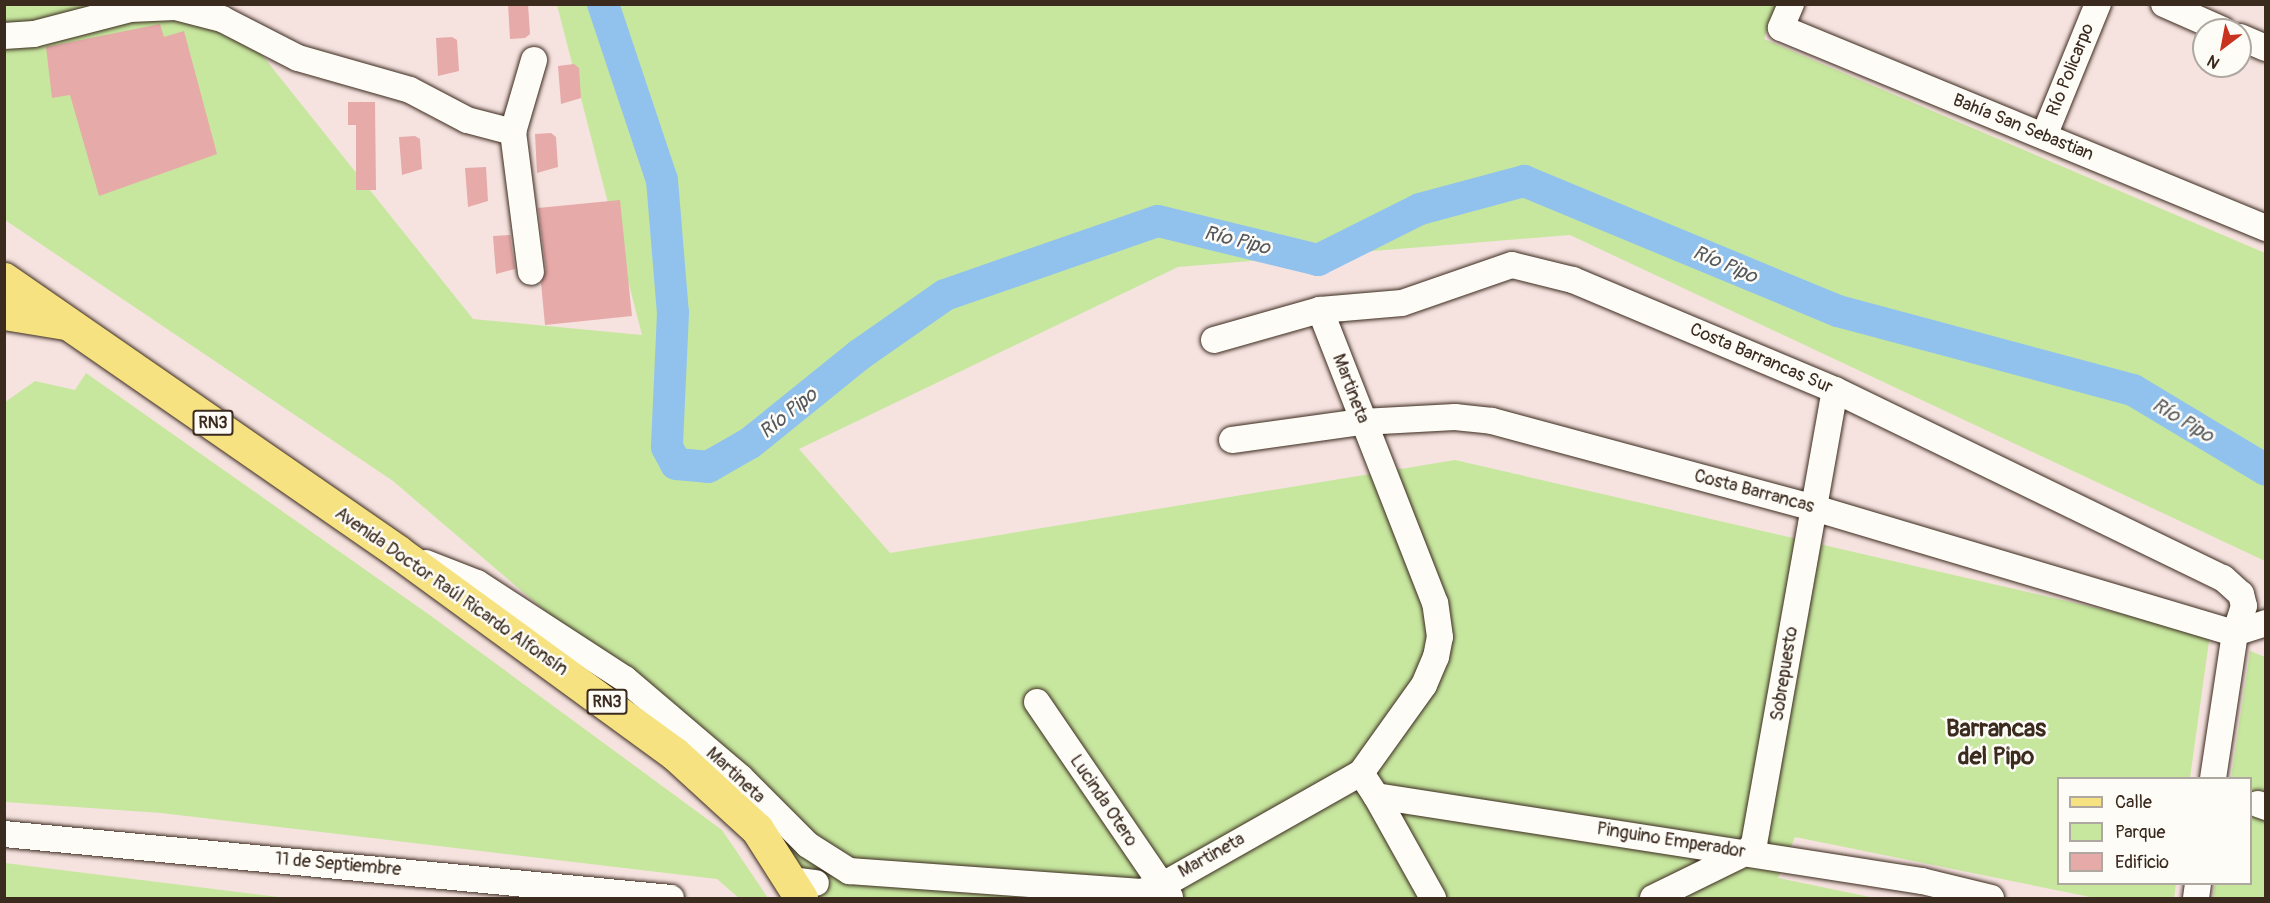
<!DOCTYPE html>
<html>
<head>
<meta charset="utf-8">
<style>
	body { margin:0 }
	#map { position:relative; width:2270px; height:903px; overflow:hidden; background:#f6e3e0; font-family:Pangolin,sans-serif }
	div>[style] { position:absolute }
	.green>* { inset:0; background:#c7e79f }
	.river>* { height:32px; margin:-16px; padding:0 16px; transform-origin:16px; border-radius:16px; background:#91c2ed }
	.building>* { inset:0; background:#e6aaa9 }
	.roads { filter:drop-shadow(0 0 2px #3b2a1e) drop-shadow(0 0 2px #3b2a1e) }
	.minor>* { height:26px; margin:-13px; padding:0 13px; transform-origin:13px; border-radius:13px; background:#fdfcf7 }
	.major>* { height:33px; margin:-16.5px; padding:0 16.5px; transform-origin:16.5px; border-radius:16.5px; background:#f6e281 }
	.highway>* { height:33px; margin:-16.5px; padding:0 16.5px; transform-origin:16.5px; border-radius:16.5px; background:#f6e281 }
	span { translate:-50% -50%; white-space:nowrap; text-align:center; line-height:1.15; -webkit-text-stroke:5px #fdfcf7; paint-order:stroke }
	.shield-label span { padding:2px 4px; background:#fdfcf7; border:2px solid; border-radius:4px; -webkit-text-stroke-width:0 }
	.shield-label { font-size:16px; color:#3b2a1e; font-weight:700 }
	.street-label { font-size:18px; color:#3b2a1e }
	.water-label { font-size:20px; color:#55585c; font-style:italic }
	.district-label { font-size:24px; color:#3b2a1e; font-weight:700 }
	.frame { position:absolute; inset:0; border:6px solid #3b2a1e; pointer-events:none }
	.legend { position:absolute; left:2057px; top:777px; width:195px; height:108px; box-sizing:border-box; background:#fdfcf7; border:2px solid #afa8a0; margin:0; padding:8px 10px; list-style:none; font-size:18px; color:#3b2a1e }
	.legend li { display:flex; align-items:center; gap:12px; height:30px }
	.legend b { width:30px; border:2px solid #afa8a0 }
	.north { position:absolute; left:2192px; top:18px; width:60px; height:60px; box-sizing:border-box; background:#fdfcf7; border:2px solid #afa8a0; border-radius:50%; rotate:212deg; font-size:16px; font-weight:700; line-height:24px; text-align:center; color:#3b2a1e }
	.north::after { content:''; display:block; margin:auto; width:21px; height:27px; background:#c8321e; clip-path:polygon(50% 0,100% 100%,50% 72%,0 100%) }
</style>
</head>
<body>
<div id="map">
	<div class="green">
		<i style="clip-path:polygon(4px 5px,222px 5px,473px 319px,642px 335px,557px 5px,1777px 5px,1764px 39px,2265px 253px,2265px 561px,1570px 235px,1178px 267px,799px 449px,890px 553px,1455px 460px,2210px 634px,2190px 778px,2058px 778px,2058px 884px,2176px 884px,2174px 898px,2095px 898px,1795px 837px,1778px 878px,1875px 898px,820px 898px,721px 761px,393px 481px,5px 220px)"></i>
		<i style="clip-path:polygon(86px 373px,431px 616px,722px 830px,768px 898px,739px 898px,717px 879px,161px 813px,5px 802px,5px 402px,35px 381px,75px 390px)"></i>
		<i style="clip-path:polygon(2250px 651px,2265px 657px,2265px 898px,2213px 898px,2215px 884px,2250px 884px,2250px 778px,2231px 778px)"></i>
		<i style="clip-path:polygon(5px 863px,287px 898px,5px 898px)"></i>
	</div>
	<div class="river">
		<i style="left:603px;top:4px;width:186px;rotate:71.5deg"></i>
		<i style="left:662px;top:180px;width:133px;rotate:85.3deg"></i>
		<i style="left:673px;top:313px;width:134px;rotate:92.6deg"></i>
		<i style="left:667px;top:447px;width:19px;rotate:62deg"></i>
		<i style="left:676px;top:464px;width:32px;rotate:5deg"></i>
		<i style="left:708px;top:467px;width:48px;rotate:-29.7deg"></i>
		<i style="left:750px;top:443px;width:140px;rotate:-38.9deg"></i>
		<i style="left:859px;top:355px;width:105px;rotate:-34.9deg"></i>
		<i style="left:945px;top:295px;width:225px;rotate:-19.2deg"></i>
		<i style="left:1158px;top:221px;width:165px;rotate:13.7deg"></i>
		<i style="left:1318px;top:260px;width:114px;rotate:-26.6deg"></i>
		<i style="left:1420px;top:209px;width:108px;rotate:-15.1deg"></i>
		<i style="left:1524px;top:181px;width:340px;rotate:22.5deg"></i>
		<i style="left:1838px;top:311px;width:305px;rotate:15deg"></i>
		<i style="left:2133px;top:390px;width:155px;rotate:31deg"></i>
	</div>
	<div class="building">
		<i style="clip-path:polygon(508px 4px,528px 4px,530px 34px,525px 38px,510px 39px)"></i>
		<i style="clip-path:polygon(160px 24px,164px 37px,184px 31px,217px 154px,99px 196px,70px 95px,52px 98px,46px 47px)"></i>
		<i style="clip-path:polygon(452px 37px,457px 40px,459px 71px,438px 76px,436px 38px)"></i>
		<i style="clip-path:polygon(574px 64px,579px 68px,581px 98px,561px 104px,558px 66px)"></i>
		<i style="clip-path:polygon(348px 102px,375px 102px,376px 190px,356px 190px,356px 125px,348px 125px)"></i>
		<i style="clip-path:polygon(551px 133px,556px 137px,558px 167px,537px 173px,535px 134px)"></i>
		<i style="clip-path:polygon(415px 136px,420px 139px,422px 169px,402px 175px,399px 137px)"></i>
		<i style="clip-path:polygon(486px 167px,488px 201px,468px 207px,465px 168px)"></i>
		<i style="clip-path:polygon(620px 200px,632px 316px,545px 325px,541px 283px,546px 270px,538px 208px)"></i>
		<i style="clip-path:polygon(510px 235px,515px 269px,496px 274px,493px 236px)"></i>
	</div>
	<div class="roads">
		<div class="minor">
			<i style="left:1791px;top:4px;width:26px;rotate:113deg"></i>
			<i style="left:1781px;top:28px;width:525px;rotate:22.41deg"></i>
			<i style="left:2164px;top:4px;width:64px;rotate:23.8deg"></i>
			<i style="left:4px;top:36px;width:30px;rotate:-4deg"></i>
			<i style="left:34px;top:34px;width:99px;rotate:-14.6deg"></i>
			<i style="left:130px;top:9px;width:45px;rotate:-2.5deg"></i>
			<i style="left:175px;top:7px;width:49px;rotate:14.3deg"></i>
			<i style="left:222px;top:19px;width:85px;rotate:27.2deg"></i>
			<i style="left:298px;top:58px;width:116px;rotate:15.9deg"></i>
			<i style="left:410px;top:90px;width:64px;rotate:27.8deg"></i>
			<i style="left:467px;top:120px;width:48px;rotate:14.6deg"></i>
			<i style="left:513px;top:132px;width:141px;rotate:82.7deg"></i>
			<i style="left:2240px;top:37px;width:28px;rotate:23deg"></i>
			<i style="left:513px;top:132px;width:75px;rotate:-73.7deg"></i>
			<i style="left:2044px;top:136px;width:143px;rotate:-67.8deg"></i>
			<i style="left:1214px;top:340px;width:110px;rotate:-15.8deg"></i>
			<i style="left:1320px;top:310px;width:82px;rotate:-4.9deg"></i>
			<i style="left:1402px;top:303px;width:116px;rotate:-19.1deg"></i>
			<i style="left:1512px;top:265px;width:63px;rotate:13.8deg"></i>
			<i style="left:1573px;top:280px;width:284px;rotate:22.8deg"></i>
			<i style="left:1835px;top:390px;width:431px;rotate:25.9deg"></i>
			<i style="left:2223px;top:578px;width:24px;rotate:42deg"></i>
			<i style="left:2241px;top:594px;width:12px;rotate:76deg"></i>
			<i style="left:2244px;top:606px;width:28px;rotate:108deg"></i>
			<i style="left:2235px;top:633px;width:147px;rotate:98.6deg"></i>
			<i style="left:1232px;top:440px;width:131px;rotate:-7.9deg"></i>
			<i style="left:1362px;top:422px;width:93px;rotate:-3.1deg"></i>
			<i style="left:1455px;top:417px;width:37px;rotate:6deg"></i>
			<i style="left:1492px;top:421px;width:330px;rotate:15.1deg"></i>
			<i style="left:1811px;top:507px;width:442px;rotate:16.6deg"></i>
			<i style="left:2235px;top:633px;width:33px;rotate:-18deg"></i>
			<i style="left:426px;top:563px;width:55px;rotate:21.4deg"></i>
			<i style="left:477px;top:583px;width:176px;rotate:33deg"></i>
			<i style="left:625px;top:679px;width:151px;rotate:40.4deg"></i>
			<i style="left:740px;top:777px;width:96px;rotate:45deg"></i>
			<i style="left:808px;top:845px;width:49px;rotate:32.4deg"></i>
			<i style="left:849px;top:871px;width:293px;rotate:4.1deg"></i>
			<i style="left:1141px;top:892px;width:21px;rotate:-17deg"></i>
			<i style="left:1161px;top:886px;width:230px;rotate:-29.5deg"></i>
			<i style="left:1361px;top:773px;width:108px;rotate:-54.4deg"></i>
			<i style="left:1424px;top:685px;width:30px;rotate:-67deg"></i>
			<i style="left:1436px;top:657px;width:20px;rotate:-79deg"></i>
			<i style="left:1440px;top:637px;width:34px;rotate:-98deg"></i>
			<i style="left:1435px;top:603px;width:315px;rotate:-111.4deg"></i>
			<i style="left:1037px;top:702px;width:236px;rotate:55.7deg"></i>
			<i style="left:1361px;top:773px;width:27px;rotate:57deg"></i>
			<i style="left:1376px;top:796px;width:553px;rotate:8.85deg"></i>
			<i style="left:1922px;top:881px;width:71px;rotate:13.8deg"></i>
			<i style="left:1376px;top:796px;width:117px;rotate:60.8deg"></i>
			<i style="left:2258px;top:804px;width:9px;rotate:21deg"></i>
			<i style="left:4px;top:834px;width:670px;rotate:5.48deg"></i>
			<i style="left:791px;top:880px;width:25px;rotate:7deg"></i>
			<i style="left:1653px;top:898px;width:105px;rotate:-26.1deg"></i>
			<i style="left:1747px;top:852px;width:11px;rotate:-49deg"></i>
			<i style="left:1754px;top:844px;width:461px;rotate:-79.9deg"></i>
			<i style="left:2196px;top:898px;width:14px;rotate:-82deg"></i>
		</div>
		<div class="major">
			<i style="left:4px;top:279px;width:479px;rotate:34.7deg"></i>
			<i style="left:398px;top:552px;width:341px;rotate:36.1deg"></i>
			<i style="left:674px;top:753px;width:113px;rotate:42.5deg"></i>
			<i style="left:757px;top:829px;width:82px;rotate:57.5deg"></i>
		</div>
		<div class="highway">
			<i style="left:4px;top:313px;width:62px;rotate:9.3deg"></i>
		</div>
	</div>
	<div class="shield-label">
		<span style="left:213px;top:423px">RN3</span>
		<span style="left:607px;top:702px">RN3</span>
	</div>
	<div class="street-label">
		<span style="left:2071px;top:70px;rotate:-68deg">Río Policarpo</span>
		<span style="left:2023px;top:128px;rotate:22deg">Bahía San Sebastian</span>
		<span style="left:1761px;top:359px;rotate:23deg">Costa Barrancas Sur</span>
		<span style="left:1350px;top:389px;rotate:69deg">Martineta</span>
		<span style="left:1754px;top:492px;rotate:15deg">Costa Barrancas</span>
		<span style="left:451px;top:592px;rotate:35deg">Avenida Doctor Raúl Ricardo Alfonsín</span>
		<span style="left:1785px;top:674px;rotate:-81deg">Sobrepuesto</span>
		<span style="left:735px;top:776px;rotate:43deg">Martineta</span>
		<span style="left:1103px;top:801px;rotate:56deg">Lucinda Otero</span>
		<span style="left:1671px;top:841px;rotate:9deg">Pinguino Emperador</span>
		<span style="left:1212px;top:856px;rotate:-29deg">Martineta</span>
		<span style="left:338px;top:865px;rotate:5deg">11 de Septiembre</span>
	</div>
	<div class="water-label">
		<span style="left:1237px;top:240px;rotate:14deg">Río Pipo</span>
		<span style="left:1725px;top:264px;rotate:23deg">Río Pipo</span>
		<span style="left:788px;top:413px;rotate:-39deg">Río Pipo</span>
		<span style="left:2183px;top:420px;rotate:31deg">Río Pipo</span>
	</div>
	<div class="district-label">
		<span style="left:1996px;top:743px">Barrancas<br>del Pipo</span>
	</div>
	<div class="frame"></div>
	<ul class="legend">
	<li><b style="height:8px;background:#f6e281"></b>Calle</li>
	<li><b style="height:16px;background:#c7e79f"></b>Parque</li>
	<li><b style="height:16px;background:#e6aaa9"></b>Edificio</li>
	</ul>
	<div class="north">N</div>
</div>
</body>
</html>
